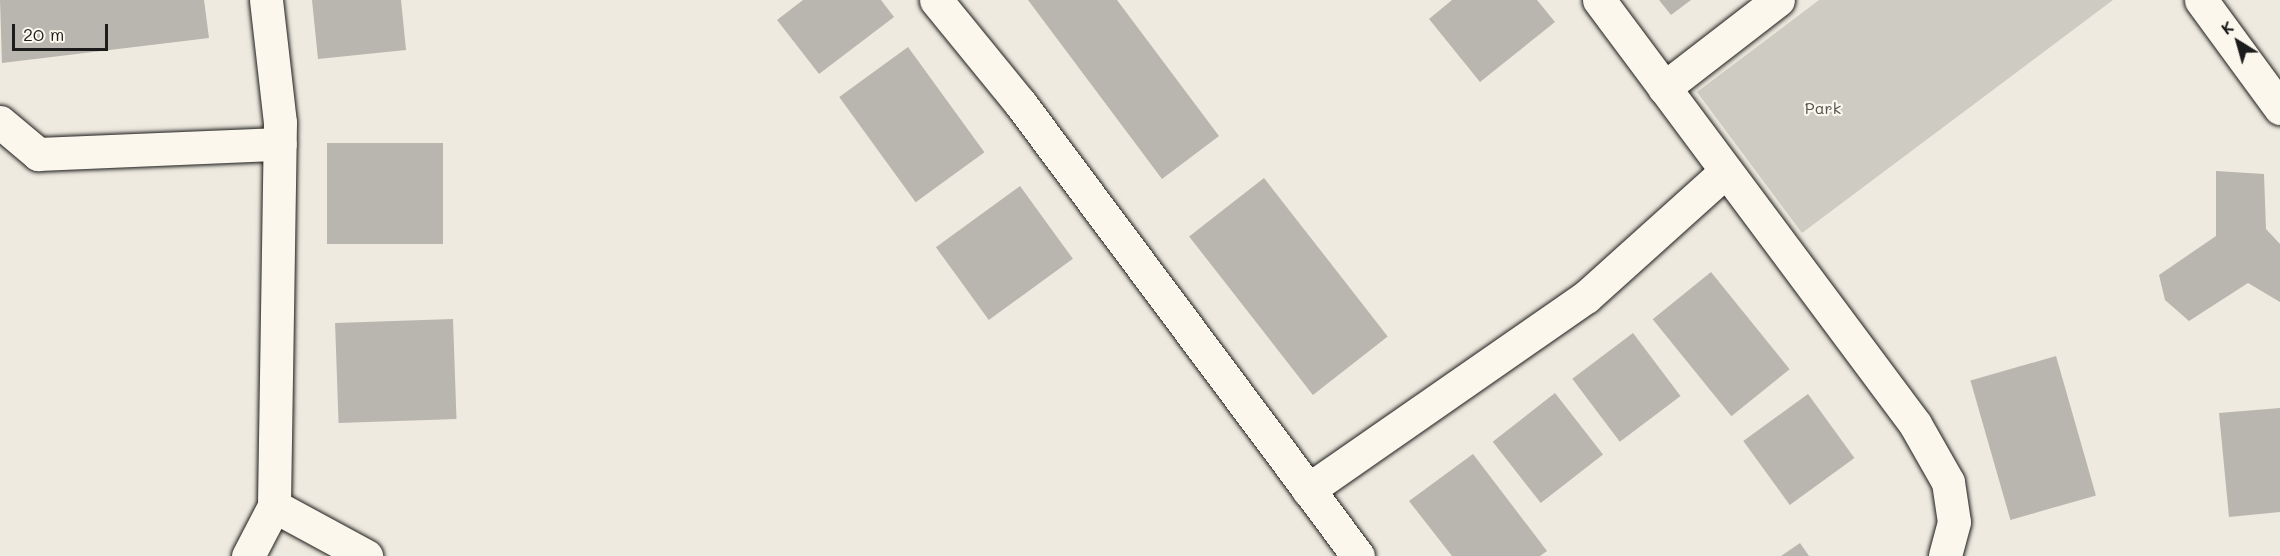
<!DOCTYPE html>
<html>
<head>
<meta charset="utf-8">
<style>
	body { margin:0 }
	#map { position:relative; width:2280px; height:556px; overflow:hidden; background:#eeeadf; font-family:Mali,sans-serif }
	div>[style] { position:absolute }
	.green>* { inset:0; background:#ceccc2 }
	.building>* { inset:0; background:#b9b6af; transform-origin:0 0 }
	.roads { filter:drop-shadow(0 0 2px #1c1c1c) drop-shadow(0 0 2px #1c1c1c) }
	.minor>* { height:33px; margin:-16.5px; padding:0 16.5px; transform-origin:16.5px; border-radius:16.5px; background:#fbf7ec }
	.tertiary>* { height:33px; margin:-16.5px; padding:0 16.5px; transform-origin:16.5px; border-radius:16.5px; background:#fbf7ec }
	span { translate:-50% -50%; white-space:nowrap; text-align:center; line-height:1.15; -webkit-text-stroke:4.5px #fbf7ec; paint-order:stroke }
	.park-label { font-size:16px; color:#51514e }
	.north { position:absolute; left:2208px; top:12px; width:60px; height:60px; -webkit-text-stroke:4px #fbf7ec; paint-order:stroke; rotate:323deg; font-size:16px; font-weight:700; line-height:24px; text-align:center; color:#1c1c1c }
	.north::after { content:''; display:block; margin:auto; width:21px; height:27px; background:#1c1c1c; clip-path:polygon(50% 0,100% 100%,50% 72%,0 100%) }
	.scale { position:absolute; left:12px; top:24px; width:96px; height:27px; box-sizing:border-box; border:3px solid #1c1c1c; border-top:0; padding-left:8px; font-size:18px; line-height:21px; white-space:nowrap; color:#1c1c1c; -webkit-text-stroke:4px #fbf7ec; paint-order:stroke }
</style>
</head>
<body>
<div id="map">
	<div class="green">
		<i style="clip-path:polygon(1819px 0,2113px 0,1802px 233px,1697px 92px)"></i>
	</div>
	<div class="building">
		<i style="clip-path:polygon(0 0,204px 0,209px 38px,2px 63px)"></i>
		<i style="clip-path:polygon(312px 0,401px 0,406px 50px,318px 59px)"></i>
		<i style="clip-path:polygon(803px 0,881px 0,894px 17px,819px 74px,777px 20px)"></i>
		<i style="clip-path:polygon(1028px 0,1117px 0,1219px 136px,1162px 179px)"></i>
		<i style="clip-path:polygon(1452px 0,1537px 0,1555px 22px,1480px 82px,1429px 19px)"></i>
		<i style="clip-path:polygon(1659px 0,1691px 0,1671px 15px)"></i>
		<i style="left:908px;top:47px;width:130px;height:85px;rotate:54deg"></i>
		<i style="left:443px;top:143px;width:101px;height:116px;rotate:90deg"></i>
		<i style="clip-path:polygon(2216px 171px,2264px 174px,2266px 229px,2280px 244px,2280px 302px,2248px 283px,2189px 321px,2165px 300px,2159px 275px,2216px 236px)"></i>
		<i style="left:1264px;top:178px;width:201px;height:95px;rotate:52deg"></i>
		<i style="left:1020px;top:186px;width:90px;height:104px;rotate:54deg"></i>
		<i style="left:1711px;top:272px;width:125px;height:75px;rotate:51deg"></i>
		<i style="left:453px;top:319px;width:100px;height:118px;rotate:88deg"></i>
		<i style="left:1633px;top:333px;width:79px;height:76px;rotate:53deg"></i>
		<i style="left:2056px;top:356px;width:145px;height:89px;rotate:74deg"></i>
		<i style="left:1555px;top:393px;width:78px;height:79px;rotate:52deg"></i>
		<i style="left:1808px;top:394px;width:79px;height:80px;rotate:54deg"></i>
		<i style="clip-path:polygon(2280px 408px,2280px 512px,2229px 517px,2219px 413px)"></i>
		<i style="clip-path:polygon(1473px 454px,1547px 551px,1540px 556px,1452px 556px,1409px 501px)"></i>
		<i style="clip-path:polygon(1800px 543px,1809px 556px,1781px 556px)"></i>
	</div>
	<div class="roads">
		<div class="minor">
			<i style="left:266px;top:0;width:123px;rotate:83.5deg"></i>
			<i style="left:280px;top:122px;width:384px;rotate:90.9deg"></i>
			<i style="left:274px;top:506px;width:105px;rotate:28.5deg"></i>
			<i style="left:936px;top:0;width:133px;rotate:50.8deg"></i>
			<i style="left:1020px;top:103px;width:565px;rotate:53.27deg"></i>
			<i style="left:1599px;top:0;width:529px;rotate:53.3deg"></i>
			<i style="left:1915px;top:424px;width:67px;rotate:60.4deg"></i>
			<i style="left:1948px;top:482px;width:40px;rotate:81.5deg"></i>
			<i style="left:1954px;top:522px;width:35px;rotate:105deg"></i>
			<i style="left:1664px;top:88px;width:144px;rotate:-37.7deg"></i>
			<i style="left:0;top:122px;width:50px;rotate:40.1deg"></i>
			<i style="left:38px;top:154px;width:242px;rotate:-2.4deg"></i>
			<i style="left:1308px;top:490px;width:338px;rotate:-34.8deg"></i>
			<i style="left:1586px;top:297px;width:188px;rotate:-42deg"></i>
		</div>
		<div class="tertiary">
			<i style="left:2201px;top:0;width:134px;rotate:53.8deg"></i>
			<i style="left:248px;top:556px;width:56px;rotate:-62.5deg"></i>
		</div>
	</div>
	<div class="park-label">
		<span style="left:1823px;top:108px">Park</span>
	</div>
	<div class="north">K</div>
	<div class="scale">20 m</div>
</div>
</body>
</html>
